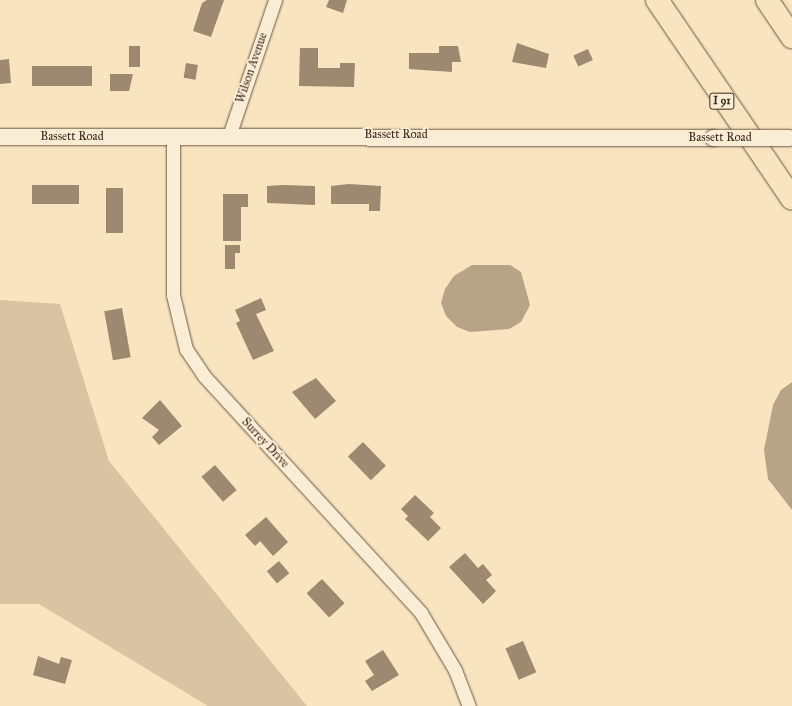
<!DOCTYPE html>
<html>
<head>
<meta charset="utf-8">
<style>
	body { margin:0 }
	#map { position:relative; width:792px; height:706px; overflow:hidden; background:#f8e4bf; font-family:"IM FELL Great Primer",serif }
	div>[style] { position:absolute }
	.green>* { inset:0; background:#d8c4a3 }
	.water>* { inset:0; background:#b7a386 }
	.building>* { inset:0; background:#9d896f; transform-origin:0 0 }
	.roads { filter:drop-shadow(0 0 1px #6a5642) drop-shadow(0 0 1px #6a5642) }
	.minor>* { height:13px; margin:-6.5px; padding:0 6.5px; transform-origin:6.5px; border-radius:6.5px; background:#faedd5 }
	.tertiary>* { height:16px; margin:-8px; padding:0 8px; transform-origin:8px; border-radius:8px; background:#faedd5 }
	.motorway>* { height:22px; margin:-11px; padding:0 11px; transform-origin:11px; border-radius:11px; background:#f8e4bf }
	.bridges { filter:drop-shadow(0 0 1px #6a5642) drop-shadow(0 0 1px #6a5642) }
	.tertiary-bridge>* { height:16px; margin:-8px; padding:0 8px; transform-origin:8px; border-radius:8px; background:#faedd5 }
	span { translate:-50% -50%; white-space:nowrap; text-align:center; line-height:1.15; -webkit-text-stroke:4px #faedd5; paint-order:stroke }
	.shield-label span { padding:1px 3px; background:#faedd5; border:1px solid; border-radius:3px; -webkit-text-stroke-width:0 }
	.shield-label { font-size:11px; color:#3a2618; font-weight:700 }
	.street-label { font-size:12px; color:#3a2618 }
</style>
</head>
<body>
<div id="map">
	<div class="green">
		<i style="clip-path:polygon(0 300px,60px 304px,109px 461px,307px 706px,208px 706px,39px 604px,0 604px)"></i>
	</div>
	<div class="water">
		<i style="clip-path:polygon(472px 265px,510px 265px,521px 272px,530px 305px,521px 322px,509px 329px,470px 332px,457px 327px,446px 316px,441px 303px,445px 289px,454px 276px)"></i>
		<i style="clip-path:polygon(792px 382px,792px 510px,768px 479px,764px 450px,773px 405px,781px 390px)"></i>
	</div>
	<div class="building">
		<i style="clip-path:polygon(207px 0,224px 0,211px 37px,193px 31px,202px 3px)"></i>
		<i style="clip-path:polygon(329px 0,347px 0,343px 13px,326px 7px)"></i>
		<i style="clip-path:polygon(517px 43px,549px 54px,546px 68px,512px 62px)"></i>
		<i style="left:129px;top:46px;width:11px;height:21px"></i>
		<i style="clip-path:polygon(439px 46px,458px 46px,461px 62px,452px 62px,452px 72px,409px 69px,409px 53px,439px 53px)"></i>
		<i style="clip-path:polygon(300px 48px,318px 48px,318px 68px,340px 68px,340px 63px,355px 63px,354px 87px,299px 86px)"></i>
		<i style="left:588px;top:49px;width:12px;height:16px;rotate:66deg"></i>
		<i style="clip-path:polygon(9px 59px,11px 83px,0 84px,0 60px)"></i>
		<i style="left:186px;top:63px;width:12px;height:15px;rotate:9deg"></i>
		<i style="left:32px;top:66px;width:60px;height:20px"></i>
		<i style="clip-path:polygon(110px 74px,133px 74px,129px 91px,110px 91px)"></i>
		<i style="clip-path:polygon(349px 184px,381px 186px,380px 211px,369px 211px,369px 204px,331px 204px,331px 186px)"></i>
		<i style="left:32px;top:185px;width:47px;height:19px"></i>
		<i style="clip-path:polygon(283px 185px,315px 186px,315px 205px,267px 203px,267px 186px)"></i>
		<i style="left:106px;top:188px;width:17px;height:45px"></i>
		<i style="clip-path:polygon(223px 194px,248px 194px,248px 207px,241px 207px,241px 241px,223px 241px)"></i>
		<i style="clip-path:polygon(225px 245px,240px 245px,240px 253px,235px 253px,235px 269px,225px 269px)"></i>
		<i style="clip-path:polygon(261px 298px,266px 310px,256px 314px,274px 351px,253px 360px,236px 323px,240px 321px,235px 310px)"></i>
		<i style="left:122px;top:308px;width:50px;height:18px;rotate:80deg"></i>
		<i style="clip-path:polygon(316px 378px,336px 401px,315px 419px,292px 392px)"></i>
		<i style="clip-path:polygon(160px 400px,182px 426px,159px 445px,152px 437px,159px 430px,142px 418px)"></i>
		<i style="left:363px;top:442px;width:33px;height:21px;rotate:46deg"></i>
		<i style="left:215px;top:465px;width:33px;height:18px;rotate:49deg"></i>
		<i style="clip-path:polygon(415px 495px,434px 513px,430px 517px,441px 528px,428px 541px,405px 519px,408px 516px,401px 509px)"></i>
		<i style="clip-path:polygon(266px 517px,288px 542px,273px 556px,260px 541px,255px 546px,245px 535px)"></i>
		<i style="clip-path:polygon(465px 553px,478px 568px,483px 564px,492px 575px,486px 580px,496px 591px,483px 604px,449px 567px)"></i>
		<i style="left:279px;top:561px;width:16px;height:16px;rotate:50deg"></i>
		<i style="left:322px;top:579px;width:33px;height:21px;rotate:47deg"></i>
		<i style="left:523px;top:641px;width:34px;height:19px;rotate:67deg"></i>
		<i style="clip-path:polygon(383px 650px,399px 675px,372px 691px,365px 681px,374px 675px,365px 661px)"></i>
		<i style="clip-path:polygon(38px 656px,59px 664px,61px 657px,72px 660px,65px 684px,33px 675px)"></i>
	</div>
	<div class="roads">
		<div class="minor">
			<i style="left:229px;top:136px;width:144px;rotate:-71.3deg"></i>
			<i style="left:173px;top:138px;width:157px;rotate:90deg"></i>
			<i style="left:173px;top:295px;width:56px;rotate:76.5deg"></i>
			<i style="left:186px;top:349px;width:32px;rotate:56deg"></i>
			<i style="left:204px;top:376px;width:321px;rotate:47.5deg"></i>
			<i style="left:421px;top:613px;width:66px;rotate:59.2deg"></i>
			<i style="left:455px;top:670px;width:39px;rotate:69deg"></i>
		</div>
		<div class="tertiary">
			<i style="left:0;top:137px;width:713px;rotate:0.08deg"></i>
		</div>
		<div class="motorway">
			<i style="left:657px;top:0;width:240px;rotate:55.8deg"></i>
			<i style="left:767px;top:0;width:45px;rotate:56deg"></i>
		</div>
	</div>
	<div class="bridges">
		<div class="tertiary-bridge">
			<i style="left:713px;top:138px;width:76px"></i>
		</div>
	</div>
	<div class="shield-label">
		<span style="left:722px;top:101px">I 91</span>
	</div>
	<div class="street-label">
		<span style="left:252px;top:68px;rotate:-71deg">Wilson Avenue</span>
		<span style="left:396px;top:135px">Bassett Road</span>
		<span style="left:72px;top:137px">Bassett Road</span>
		<span style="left:720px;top:138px">Bassett Road</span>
		<span style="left:265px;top:443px;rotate:47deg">Surrey Drive</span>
	</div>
</div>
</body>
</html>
